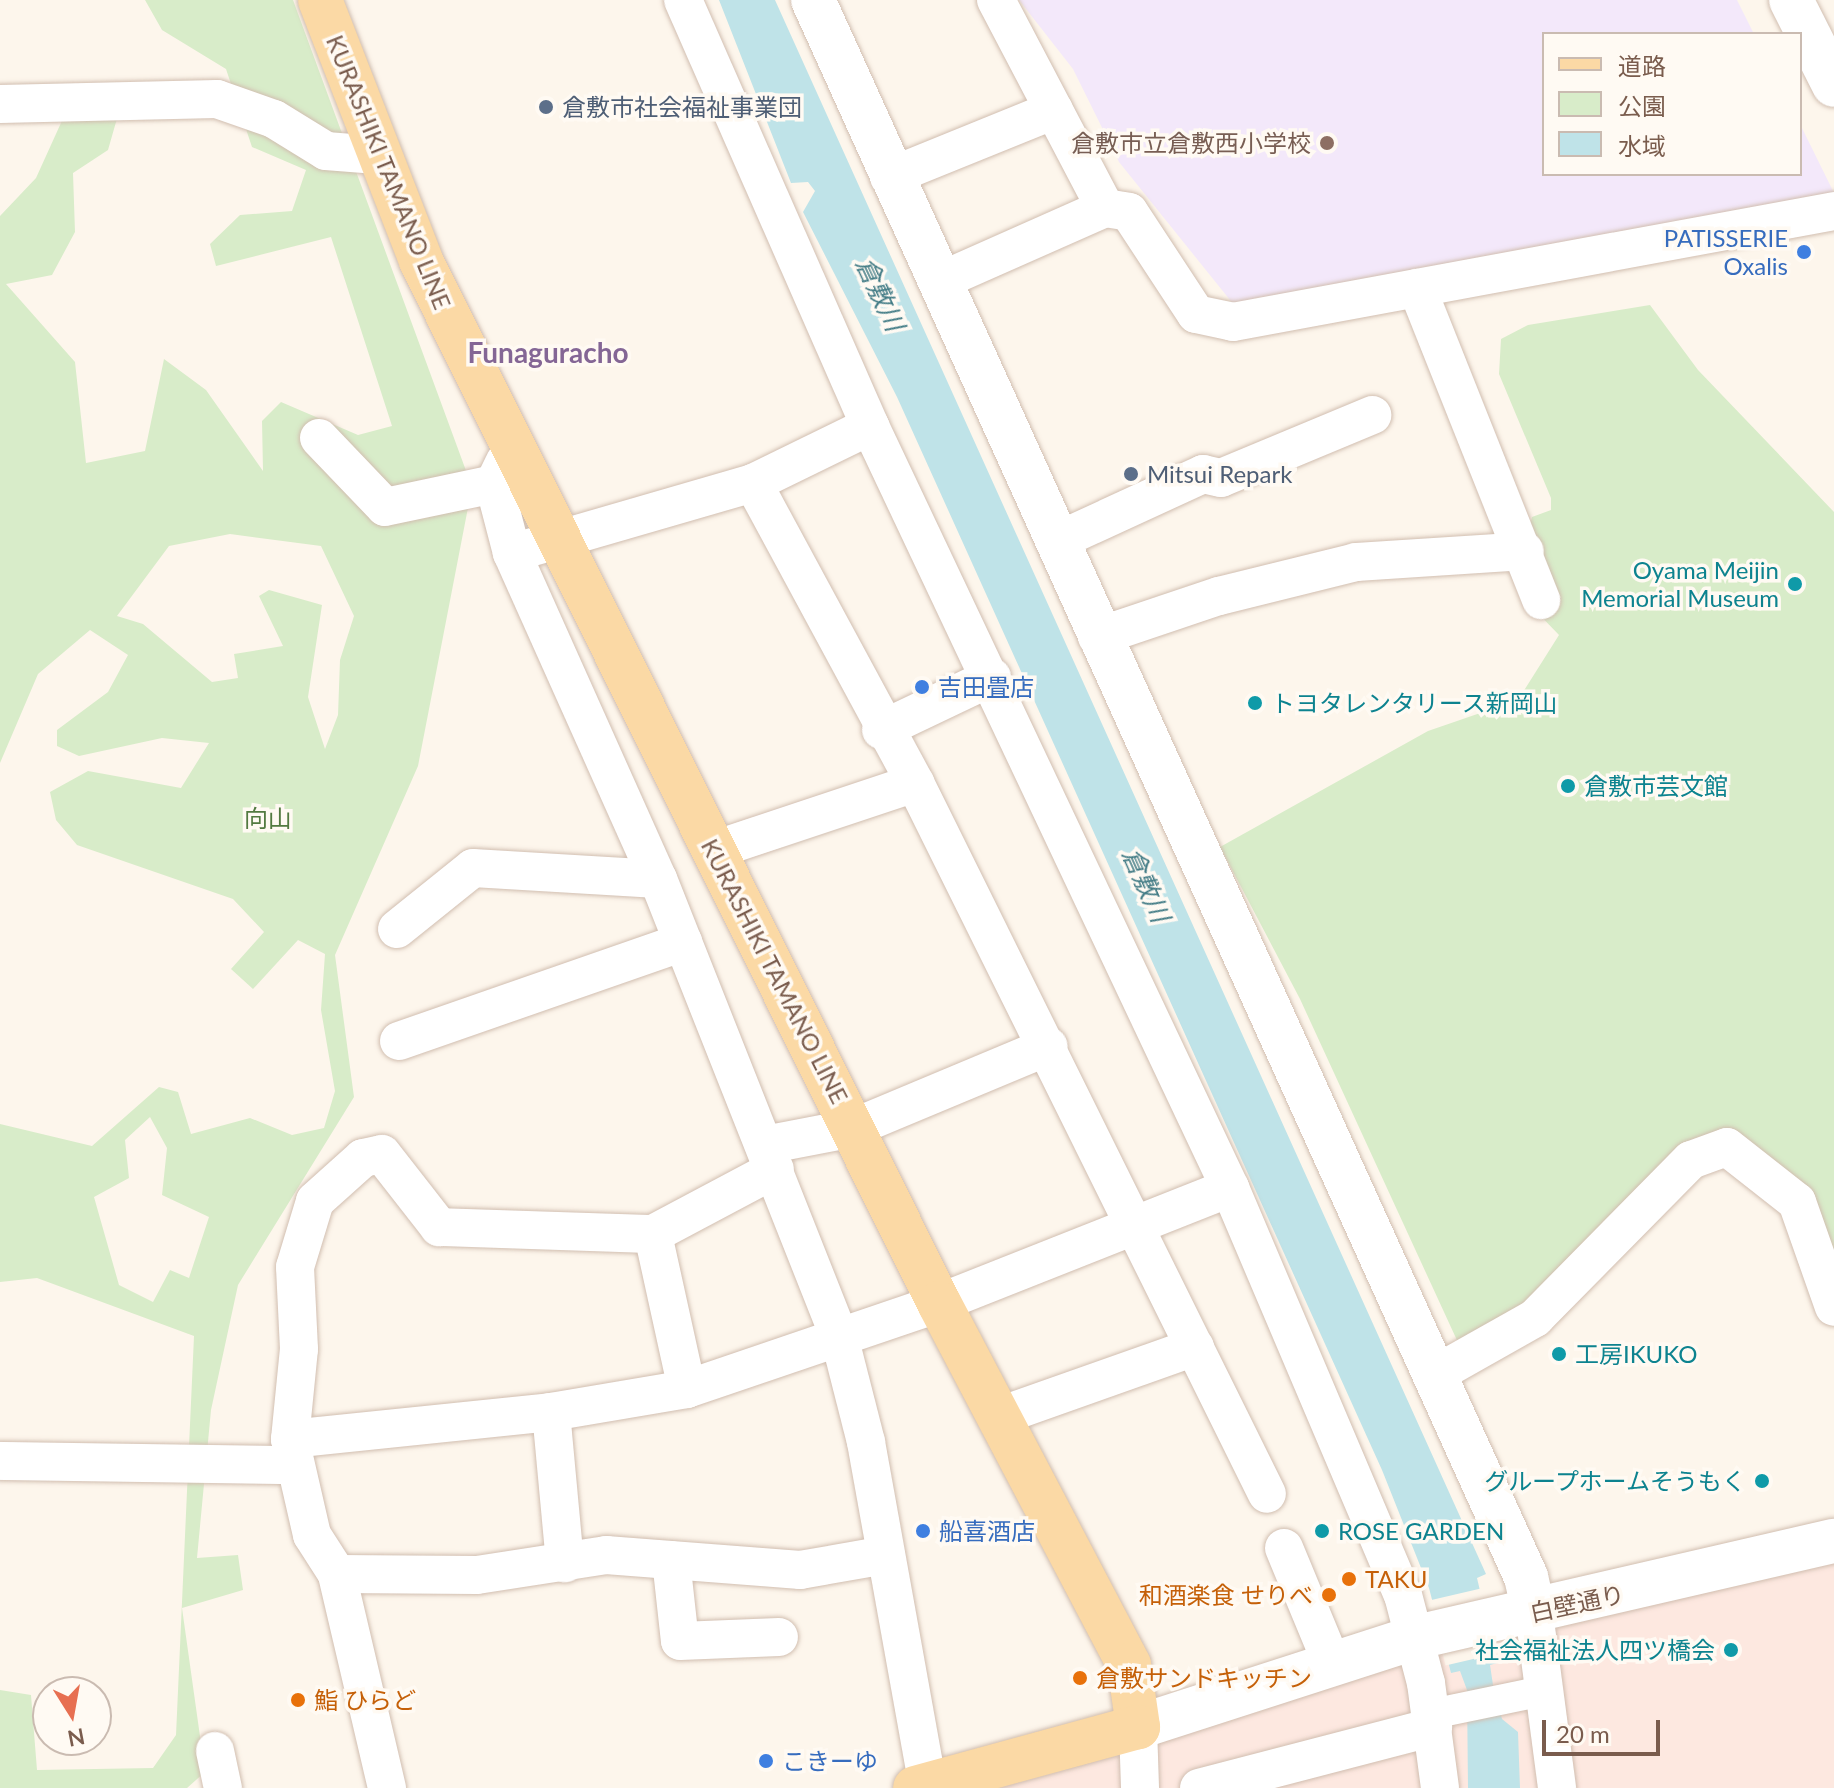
<!DOCTYPE html>
<html>
<head>
<meta charset="utf-8">
<style>
	body { margin:0 }
	#map { position:relative; width:1834px; height:1788px; overflow:hidden; background:#fdf6ec; font-family:Lato,"Noto Sans JP",sans-serif }
	div>[style] { position:absolute }
	.commercial>* { inset:0; background:#fde8e0 }
	.education>* { inset:0; background:#f3e8fa }
	.green>* { inset:0; background:#d8ecc9 }
	.water>* { inset:0; background:#bfe3e8 }
	.pier>* { inset:0; background:#fdf6ec; transform-origin:0 0 }
	.roads { filter:drop-shadow(0 0 2px #d1beb0) drop-shadow(0 0 2px #d1beb0) }
	.pedestrian>* { height:30px; margin:-15px; padding:0 15px; transform-origin:15px; border-radius:15px; background:#fff }
	.minor>* { height:38px; margin:-19px; padding:0 19px; transform-origin:19px; border-radius:19px; background:#fff }
	.tertiary>* { height:44px; margin:-22px; padding:0 22px; transform-origin:22px; border-radius:22px; background:#fff }
	.primary>* { height:44px; margin:-22px; padding:0 22px; transform-origin:22px; border-radius:22px; background:#fbd9a5 }
	.dots>* { width:22px; height:22px; translate:-50% -50%; box-sizing:border-box; border:4px solid #fffaf3; border-radius:50% }
	span { translate:-50% -50%; white-space:nowrap; text-align:center; line-height:1.15; -webkit-text-stroke:7px #fffaf3; paint-order:stroke }
	.service-label { font-size:24px; color:#4e5e75 }
	.left { translate:0 -50%; text-align:left }
	.education-label { font-size:24px; color:#785e54 }
	.right { translate:-100% -50%; text-align:right }
	.street-label { font-size:24px; color:#7a5c4d }
	.shop-label { font-size:24px; color:#366cbe }
	.culture-label { font-size:24px; color:#0d838f }
	.park-label { font-size:24px; color:#537a41 }
	.food-label { font-size:24px; color:#c56008 }
	.water-label { font-size:26px; color:#437c86; font-style:italic }
	.quarter-label { font-size:28px; color:#846695; font-weight:700 }
	.legend { position:absolute; left:1542px; top:32px; width:260px; height:144px; box-sizing:border-box; background:#fffaf3; border:2px solid #cabbb1; margin:0; padding:10px 14px; list-style:none; font-size:24px; color:#7a5c4d }
	.legend li { display:flex; align-items:center; gap:16px; height:40px }
	.legend b { width:40px; border:2px solid #cabbb1 }
	.north { position:absolute; left:32px; top:1676px; width:80px; height:80px; box-sizing:border-box; background:#fffaf3; border:2px solid #cabbb1; border-radius:50%; rotate:169deg; font-size:22px; font-weight:700; line-height:32px; text-align:center; color:#7a5c4d }
	.north::after { content:''; display:block; margin:auto; width:28px; height:36px; background:#e76f51; clip-path:polygon(50% 0,100% 100%,50% 72%,0 100%) }
	.scale { position:absolute; left:1542px; top:1720px; width:118px; height:36px; box-sizing:border-box; border:4px solid #7a5c4d; border-top:0; padding-left:10px; font-size:24px; line-height:28px; white-space:nowrap; color:#7a5c4d; -webkit-text-stroke:6px #fffaf3; paint-order:stroke }
</style>
</head>
<body>
<div id="map">
	<div class="commercial">
		<i style="clip-path:polygon(1834px 1559px,1834px 1788px,975px 1788px,1390px 1665px)"></i>
	</div>
	<div class="education">
		<i style="clip-path:polygon(1019px 0,1737px 0,1754px 34px,1544px 34px,1544px 174px,1800px 174px,1800px 124px,1834px 193px,1234px 305px,1119px 162px,1073px 69px)"></i>
	</div>
	<div class="green">
		<i style="clip-path:polygon(evenodd,145px 0,293px 0,472px 487px,418px 766px,335px 955px,354px 1097px,238px 1285px,211px 1410px,197px 1558px,238px 1555px,243px 1590px,182px 1608px,205px 1772px,187px 1788px,0 1788px,0 1690px,31px 1695px,37px 1770px,153px 1768px,176px 1735px,194px 1336px,37px 1278px,0 1282px,0 1124px,92px 1146px,159px 1087px,178px 1092px,191px 1134px,250px 1118px,292px 1135px,324px 1128px,335px 1091px,321px 1010px,325px 954px,298px 940px,253px 989px,231px 969px,264px 932px,233px 899px,77px 845px,56px 820px,50px 792px,88px 771px,181px 788px,209px 743px,162px 738px,79px 756px,57px 746px,57px 730px,108px 692px,128px 655px,90px 630px,38px 674px,0 763px,0 216px,36px 178px,75px 92px,118px 115px,108px 150px,73px 173px,75px 232px,52px 275px,6px 284px,75px 362px,86px 463px,145px 451px,164px 359px,206px 390px,263px 471px,262px 421px,281px 402px,358px 435px,392px 426px,331px 237px,216px 266px,210px 244px,240px 215px,292px 211px,306px 170px,252px 147px,226px 69px,162px 30px,145px 0,230px 534px,321px 546px,354px 616px,340px 660px,338px 715px,325px 749px,308px 697px,322px 605px,269px 590px,259px 596px,283px 646px,234px 654px,238px 678px,212px 682px,143px 624px,117px 616px,169px 546px,230px 534px,145px 0,150px 1117px,167px 1148px,162px 1195px,209px 1217px,189px 1278px,170px 1270px,153px 1302px,119px 1285px,94px 1197px,129px 1178px,125px 1140px,150px 1117px)"></i>
		<i style="clip-path:polygon(1650px 305px,1698px 370px,1834px 512px,1834px 1276px,1731px 1136px,1500px 1327px,1461px 1349px,1300px 999px,1220px 847px,1428px 731px,1518px 700px,1559px 635px,1530px 605px,1528px 534px,1532px 517px,1551px 510px,1551px 498px,1499px 374px,1501px 339px,1528px 325px)"></i>
	</div>
	<div class="water">
		<i style="clip-path:polygon(719px 0,775px 0,1486px 1574px,1477px 1578px,1497px 1663px,1490px 1665px,1493px 1685px,1502px 1719px,1518px 1732px,1520px 1788px,1468px 1788px,1467px 1690px,1460px 1671px,1451px 1673px,1429px 1588px,1382px 1470px,897px 397px,803px 212px,815px 191px,808px 182px,791px 183px)"></i>
	</div>
	<div class="pier">
		<i style="left:1483px;top:1588px;width:67px;height:54px;rotate:77deg"></i>
	</div>
	<div class="roads">
		<div class="pedestrian">
			<i style="left:1432px;top:1714px;width:118px;rotate:-11.7deg"></i>
		</div>
		<div class="minor">
			<i style="left:683px;top:0;width:465px;rotate:66.3deg"></i>
			<i style="left:870px;top:426px;width:843px;rotate:64.71deg"></i>
			<i style="left:1230px;top:1188px;width:442px;rotate:67deg"></i>
			<i style="left:1403px;top:1595px;width:91px;rotate:75.4deg"></i>
			<i style="left:1426px;top:1683px;width:106px;rotate:82.4deg"></i>
			<i style="left:996px;top:0;width:235px;rotate:62.3deg"></i>
			<i style="left:0;top:104px;width:217px;rotate:-1.3deg"></i>
			<i style="left:217px;top:99px;width:60px;rotate:19.3deg"></i>
			<i style="left:274px;top:119px;width:61px;rotate:31.6deg"></i>
			<i style="left:326px;top:151px;width:51px;rotate:4.5deg"></i>
			<i style="left:889px;top:177px;width:178px;rotate:-22.1deg"></i>
			<i style="left:938px;top:282px;width:183px;rotate:-23.9deg"></i>
			<i style="left:1105px;top:208px;width:24px;rotate:9deg"></i>
			<i style="left:1129px;top:212px;width:122px;rotate:56.7deg"></i>
			<i style="left:1196px;top:314px;width:38px;rotate:12deg"></i>
			<i style="left:1233px;top:322px;width:611px;rotate:-10.46deg"></i>
			<i style="left:1417px;top:288px;width:336px;rotate:68.3deg"></i>
			<i style="left:870px;top:426px;width:130px;rotate:154deg"></i>
			<i style="left:753px;top:483px;width:251px;rotate:163.8deg"></i>
			<i style="left:512px;top:553px;width:357px;rotate:65.9deg"></i>
			<i style="left:658px;top:879px;width:492px;rotate:68.4deg"></i>
			<i style="left:839px;top:1336px;width:109px;rotate:75.7deg"></i>
			<i style="left:866px;top:1442px;width:349px;rotate:79.8deg"></i>
			<i style="left:319px;top:438px;width:95px;rotate:46.3deg"></i>
			<i style="left:385px;top:507px;width:111px;rotate:-11.9deg"></i>
			<i style="left:505px;top:461px;width:25px;rotate:116deg"></i>
			<i style="left:494px;top:484px;width:71px;rotate:75.4deg"></i>
			<i style="left:753px;top:483px;width:341px;rotate:61.6deg"></i>
			<i style="left:915px;top:783px;width:793px;rotate:63.66deg"></i>
			<i style="left:1055px;top:542px;width:163px;rotate:-24.7deg"></i>
			<i style="left:1203px;top:474px;width:18px;rotate:13deg"></i>
			<i style="left:1221px;top:478px;width:164px;rotate:-22.6deg"></i>
			<i style="left:1097px;top:637px;width:129px;rotate:-18.6deg"></i>
			<i style="left:1219px;top:596px;width:141px;rotate:-13.9deg"></i>
			<i style="left:1356px;top:562px;width:169px;rotate:-3.7deg"></i>
			<i style="left:881px;top:730px;width:123px;rotate:-25.5deg"></i>
			<i style="left:714px;top:850px;width:212px;rotate:-18.4deg"></i>
			<i style="left:397px;top:929px;width:97px;rotate:-38.8deg"></i>
			<i style="left:473px;top:868px;width:185px;rotate:3.4deg"></i>
			<i style="left:399px;top:1041px;width:301px;rotate:-19.2deg"></i>
			<i style="left:765px;top:1145px;width:90px;rotate:-10.9deg"></i>
			<i style="left:853px;top:1128px;width:212px;rotate:-22.7deg"></i>
			<i style="left:1434px;top:1375px;width:116px;rotate:-29.4deg"></i>
			<i style="left:1535px;top:1318px;width:222px;rotate:-45.4deg"></i>
			<i style="left:1691px;top:1160px;width:38px;rotate:-20deg"></i>
			<i style="left:1727px;top:1147px;width:89px;rotate:38.2deg"></i>
			<i style="left:1797px;top:1202px;width:111px;rotate:70.6deg"></i>
			<i style="left:687px;top:1389px;width:159px;rotate:-102.4deg"></i>
			<i style="left:653px;top:1234px;width:138px;rotate:-28deg"></i>
			<i style="left:551px;top:1412px;width:152px;rotate:84.7deg"></i>
			<i style="left:997px;top:1417px;width:210px;rotate:-19.5deg"></i>
			<i style="left:290px;top:1439px;width:262px;rotate:-5.9deg"></i>
			<i style="left:551px;top:1412px;width:138px;rotate:-9.6deg"></i>
			<i style="left:687px;top:1389px;width:266px;rotate:-18.8deg"></i>
			<i style="left:939px;top:1303px;width:313px;rotate:-21.6deg"></i>
			<i style="left:0;top:1461px;width:295px;rotate:0.8deg"></i>
			<i style="left:1284px;top:1548px;width:126px;rotate:67.5deg"></i>
			<i style="left:671px;top:1560px;width:81px;rotate:83.7deg"></i>
			<i style="left:680px;top:1641px;width:99px;rotate:-2.3deg"></i>
			<i style="left:337px;top:1574px;width:140px;rotate:0.4deg"></i>
			<i style="left:477px;top:1575px;width:131px;rotate:-8.8deg"></i>
			<i style="left:606px;top:1555px;width:195px;rotate:4.4deg"></i>
			<i style="left:800px;top:1570px;width:87px;rotate:-9.9deg"></i>
			<i style="left:1534px;top:1613px;width:177px;rotate:82.5deg"></i>
			<i style="left:1138px;top:1727px;width:61px;rotate:88.1deg"></i>
			<i style="left:215px;top:1751px;width:38px;rotate:78deg"></i>
			<i style="left:387px;top:1788px;width:220px;rotate:-103.2deg"></i>
			<i style="left:337px;top:1574px;width:46px;rotate:-122.7deg"></i>
			<i style="left:312px;top:1535px;width:98px;rotate:-102.9deg"></i>
			<i style="left:290px;top:1439px;width:90px;rotate:-84.3deg"></i>
			<i style="left:299px;top:1349px;width:82px;rotate:-92.8deg"></i>
			<i style="left:295px;top:1267px;width:69px;rotate:-73.1deg"></i>
			<i style="left:315px;top:1201px;width:64px;rotate:-41.9deg"></i>
			<i style="left:363px;top:1158px;width:19px;rotate:-12deg"></i>
			<i style="left:382px;top:1154px;width:93px;rotate:52deg"></i>
			<i style="left:439px;top:1227px;width:214px;rotate:1.9deg"></i>
			<i style="left:1199px;top:1788px;width:242px;rotate:-14.6deg"></i>
		</div>
		<div class="tertiary">
			<i style="left:813px;top:0;width:1731px;rotate:65.67deg"></i>
			<i style="left:1526px;top:1577px;width:37px;rotate:77deg"></i>
			<i style="left:1791px;top:0;width:95px;rotate:63.2deg"></i>
			<i style="left:1138px;top:1727px;width:293px;rotate:-17.9deg"></i>
			<i style="left:1417px;top:1637px;width:428px;rotate:-13deg"></i>
		</div>
		<div class="primary">
			<i style="left:320px;top:0;width:280px;rotate:68.8deg"></i>
			<i style="left:421px;top:261px;width:1164px;rotate:63.57deg"></i>
			<i style="left:939px;top:1303px;width:409px;rotate:62.3deg"></i>
			<i style="left:1129px;top:1665px;width:63px;rotate:81.7deg"></i>
			<i style="left:1138px;top:1727px;width:231px;rotate:164.7deg"></i>
		</div>
	</div>
	<div class="dots">
		<i style="left:546px;top:107px;background:#5c6f8a"></i>
		<i style="left:1327px;top:143px;background:#8d6e63"></i>
		<i style="left:1804px;top:252px;background:#3f7fe0"></i>
		<i style="left:1131px;top:474px;background:#5c6f8a"></i>
		<i style="left:1795px;top:584px;background:#0f9aa8"></i>
		<i style="left:922px;top:687px;background:#3f7fe0"></i>
		<i style="left:1255px;top:703px;background:#0f9aa8"></i>
		<i style="left:1568px;top:786px;background:#0f9aa8"></i>
		<i style="left:1559px;top:1354px;background:#0f9aa8"></i>
		<i style="left:1762px;top:1481px;background:#0f9aa8"></i>
		<i style="left:923px;top:1531px;background:#3f7fe0"></i>
		<i style="left:1322px;top:1531px;background:#0f9aa8"></i>
		<i style="left:1349px;top:1579px;background:#e8710a"></i>
		<i style="left:1329px;top:1595px;background:#e8710a"></i>
		<i style="left:1731px;top:1650px;background:#0f9aa8"></i>
		<i style="left:1080px;top:1678px;background:#e8710a"></i>
		<i style="left:298px;top:1700px;background:#e8710a"></i>
		<i style="left:766px;top:1761px;background:#3f7fe0"></i>
	</div>
	<div class="service-label">
		<span class="left" style="left:562px;top:107px">倉敷市社会福祉事業団</span>
		<span class="left" style="left:1147px;top:474px">Mitsui Repark</span>
	</div>
	<div class="education-label">
		<span class="right" style="left:1311px;top:143px">倉敷市立倉敷西小学校</span>
	</div>
	<div class="street-label">
		<span style="left:389px;top:172px;rotate:68deg">KURASHIKI TAMANO LINE</span>
		<span style="left:775px;top:971px;rotate:63deg">KURASHIKI TAMANO LINE</span>
		<span style="left:1577px;top:1603px;rotate:-12deg">白壁通り</span>
	</div>
	<div class="shop-label">
		<span class="right" style="left:1788px;top:252px">PATISSERIE<br>Oxalis</span>
		<span class="left" style="left:938px;top:687px">吉田畳店</span>
		<span class="left" style="left:939px;top:1531px">船喜酒店</span>
		<span class="left" style="left:782px;top:1761px">こきーゆ</span>
	</div>
	<div class="culture-label">
		<span class="right" style="left:1779px;top:584px">Oyama Meijin<br>Memorial Museum</span>
		<span class="left" style="left:1271px;top:703px">トヨタレンタリース新岡山</span>
		<span class="left" style="left:1584px;top:786px">倉敷市芸文館</span>
		<span class="left" style="left:1575px;top:1354px">工房IKUKO</span>
		<span class="right" style="left:1746px;top:1481px">グループホームそうもく</span>
		<span class="left" style="left:1338px;top:1531px">ROSE GARDEN</span>
		<span class="right" style="left:1715px;top:1650px">社会福祉法人四ツ橋会</span>
	</div>
	<div class="park-label">
		<span style="left:268px;top:818px">向山</span>
	</div>
	<div class="food-label">
		<span class="left" style="left:1365px;top:1579px">TAKU</span>
		<span class="right" style="left:1313px;top:1595px">和酒楽食 せりべ</span>
		<span class="left" style="left:1096px;top:1678px">倉敷サンドキッチン</span>
		<span class="left" style="left:314px;top:1700px">鮨 ひらど</span>
	</div>
	<div class="water-label">
		<span style="left:880px;top:294px;rotate:65deg">倉敷川</span>
		<span style="left:1146px;top:885px;rotate:66deg">倉敷川</span>
	</div>
	<div class="quarter-label">
		<span style="left:548px;top:352px">Funaguracho</span>
	</div>
	<ul class="legend">
	<li><b style="height:10px;background:#fbd9a5"></b>道路</li>
	<li><b style="height:22px;background:#d8ecc9"></b>公園</li>
	<li><b style="height:22px;background:#bfe3e8"></b>水域</li>
	</ul>
	<div class="north">N</div>
	<div class="scale">20 m</div>
</div>
</body>
</html>
